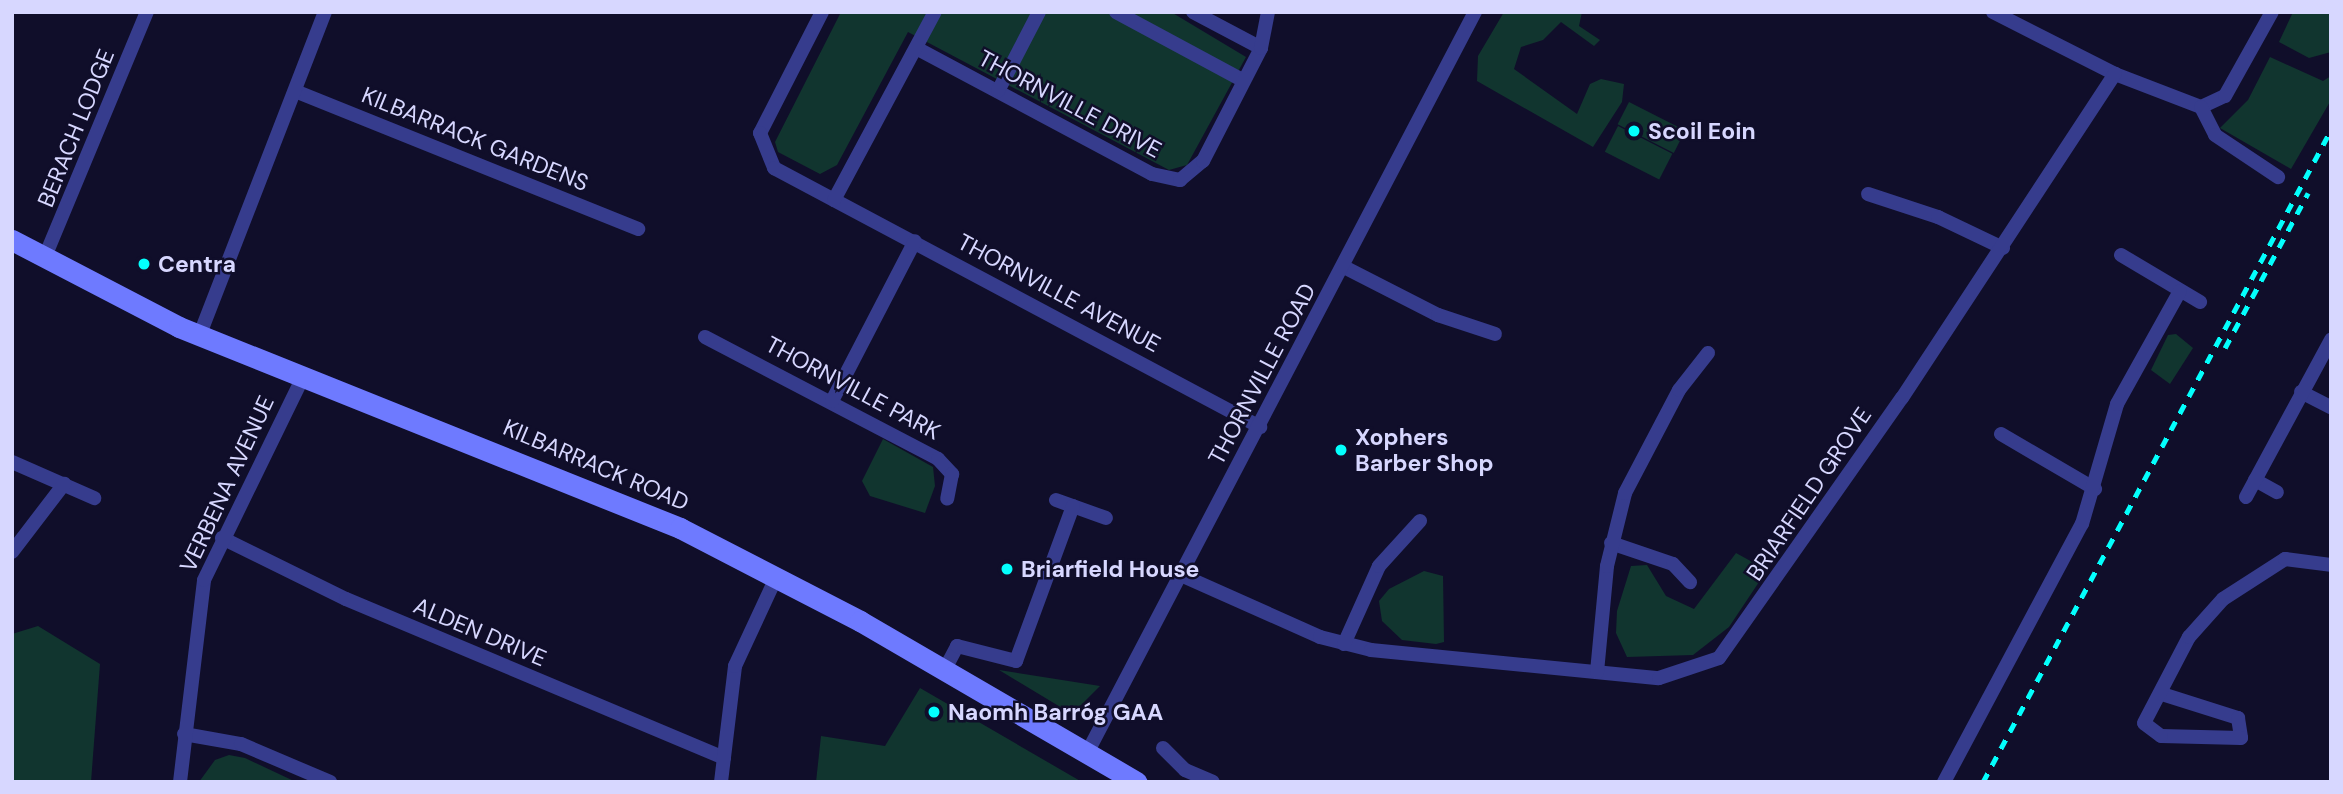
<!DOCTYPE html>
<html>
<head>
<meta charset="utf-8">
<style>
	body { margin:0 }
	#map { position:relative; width:2343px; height:794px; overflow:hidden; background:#100e2a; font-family:"DM Sans",sans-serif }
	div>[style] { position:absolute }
	.green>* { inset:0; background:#11352f; transform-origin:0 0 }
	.street>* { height:14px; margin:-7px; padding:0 7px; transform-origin:7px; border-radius:7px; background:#363c8d }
	.secondary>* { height:21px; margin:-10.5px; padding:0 10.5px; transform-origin:10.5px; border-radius:10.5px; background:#6e7aff }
	.rail>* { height:5px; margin-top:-2.5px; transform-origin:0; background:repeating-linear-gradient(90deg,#03fffd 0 10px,transparent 0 19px) }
	.dots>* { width:19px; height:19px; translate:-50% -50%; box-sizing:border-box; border:4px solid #100e2a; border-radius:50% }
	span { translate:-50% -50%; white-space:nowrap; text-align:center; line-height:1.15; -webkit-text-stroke:5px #100e2a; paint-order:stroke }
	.street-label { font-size:23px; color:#d7d7ff }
	.poi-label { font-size:23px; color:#d7d7ff; font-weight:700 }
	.left { translate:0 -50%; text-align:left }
	.frame { position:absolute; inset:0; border:14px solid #d7d7ff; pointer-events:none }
</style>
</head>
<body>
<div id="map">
	<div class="green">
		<i style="clip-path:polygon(841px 12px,1171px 12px,1246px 57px,1187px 165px,1169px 170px,908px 32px,837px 165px,820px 174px,778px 152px,775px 142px)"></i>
		<i style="clip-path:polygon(1504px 12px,1582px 12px,1579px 26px,1600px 40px,1594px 46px,1561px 22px,1543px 40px,1521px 47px,1514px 69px,1577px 114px,1590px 84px,1601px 79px,1624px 84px,1622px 102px,1593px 147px,1477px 81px,1478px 56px)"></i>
		<i style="clip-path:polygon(2293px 12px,2331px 12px,2331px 52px,2309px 58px,2279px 42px)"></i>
		<i style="clip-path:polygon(2270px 57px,2323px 81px,2331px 76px,2331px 100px,2291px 169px,2220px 128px,2248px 100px)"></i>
		<i style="left:1629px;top:102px;width:63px;height:25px;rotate:27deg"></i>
		<i style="left:1618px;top:126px;width:61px;height:29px;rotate:27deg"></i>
		<i style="clip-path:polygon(2176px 334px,2193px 348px,2170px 384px,2151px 370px,2168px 335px)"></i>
		<i style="clip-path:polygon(883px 439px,933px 467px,935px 486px,925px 513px,870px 496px,862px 481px)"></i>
		<i style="clip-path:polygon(1736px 553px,1767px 570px,1729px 627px,1693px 655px,1627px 657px,1616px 633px,1617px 611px,1631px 566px,1647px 565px,1666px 596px,1694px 609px)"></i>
		<i style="clip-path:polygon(1424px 571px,1443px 576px,1444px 642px,1436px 644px,1402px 640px,1382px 621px,1379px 601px,1389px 589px)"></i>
		<i style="clip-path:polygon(38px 626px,100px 664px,91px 782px,12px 782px,12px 634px)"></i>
		<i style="clip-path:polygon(999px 670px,1100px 686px,1072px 714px)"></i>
		<i style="clip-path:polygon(920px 688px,1082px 782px,816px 782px,821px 736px,885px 746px)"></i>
		<i style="clip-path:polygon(229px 755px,245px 758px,296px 782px,199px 782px,215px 760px)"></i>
	</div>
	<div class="street">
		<i style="left:822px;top:12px;width:136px;rotate:117.1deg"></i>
		<i style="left:760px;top:133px;width:38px;rotate:68deg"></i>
		<i style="left:774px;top:168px;width:551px;rotate:28.05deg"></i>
		<i style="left:1116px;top:12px;width:145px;rotate:28.3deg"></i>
		<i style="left:1193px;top:12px;width:77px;rotate:27.9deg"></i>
		<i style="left:1993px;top:12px;width:137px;rotate:26.9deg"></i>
		<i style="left:2115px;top:74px;width:92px;rotate:21deg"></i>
		<i style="left:918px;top:49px;width:265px;rotate:28.1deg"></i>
		<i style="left:1152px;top:174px;width:29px;rotate:12deg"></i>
		<i style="left:1180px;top:180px;width:30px;rotate:-40deg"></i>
		<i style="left:1203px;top:161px;width:127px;rotate:-62.8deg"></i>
		<i style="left:1261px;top:48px;width:37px;rotate:-79deg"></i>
		<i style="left:295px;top:91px;width:370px;rotate:21.9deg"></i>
		<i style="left:998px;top:91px;width:89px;rotate:-62.6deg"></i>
		<i style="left:2201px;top:107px;width:26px;rotate:-25deg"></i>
		<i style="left:2225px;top:96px;width:96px;rotate:-60.8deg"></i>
		<i style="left:2201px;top:107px;width:31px;rotate:63deg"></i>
		<i style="left:2215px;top:135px;width:76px;rotate:33.7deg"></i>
		<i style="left:1868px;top:194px;width:74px;rotate:18.2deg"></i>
		<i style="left:1938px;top:217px;width:72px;rotate:25.5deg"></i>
		<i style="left:834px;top:200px;width:213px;rotate:-61.8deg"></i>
		<i style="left:2121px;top:255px;width:92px;rotate:30.7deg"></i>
		<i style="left:44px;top:259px;width:268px;rotate:-67.4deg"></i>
		<i style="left:1344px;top:267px;width:106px;rotate:27.1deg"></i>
		<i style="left:1438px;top:315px;width:60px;rotate:18.4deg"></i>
		<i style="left:200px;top:334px;width:345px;rotate:-68.8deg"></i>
		<i style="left:705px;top:337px;width:263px;rotate:27.6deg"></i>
		<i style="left:938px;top:459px;width:21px;rotate:47deg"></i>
		<i style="left:952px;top:474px;width:25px;rotate:101deg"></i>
		<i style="left:2301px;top:392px;width:34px;rotate:27deg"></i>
		<i style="left:832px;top:401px;width:180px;rotate:-62.6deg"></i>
		<i style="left:2001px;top:434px;width:109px;rotate:30.3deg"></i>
		<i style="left:12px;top:462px;width:90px;rotate:23.7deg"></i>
		<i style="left:2255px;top:480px;width:25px;rotate:29deg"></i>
		<i style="left:2246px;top:497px;width:179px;rotate:-61.6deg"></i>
		<i style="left:1056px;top:500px;width:53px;rotate:19.8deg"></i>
		<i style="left:222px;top:538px;width:138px;rotate:26.2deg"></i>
		<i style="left:346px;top:599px;width:410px;rotate:22.8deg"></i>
		<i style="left:1611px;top:543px;width:65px;rotate:18.7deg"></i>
		<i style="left:1673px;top:564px;width:25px;rotate:47deg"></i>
		<i style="left:12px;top:552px;width:86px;rotate:-52.6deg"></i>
		<i style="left:1181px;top:575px;width:152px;rotate:24deg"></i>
		<i style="left:1320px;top:637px;width:53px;rotate:14.3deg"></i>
		<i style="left:1371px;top:650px;width:289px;rotate:5.6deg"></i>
		<i style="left:1659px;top:678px;width:63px;rotate:-18.4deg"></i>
		<i style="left:1719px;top:658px;width:318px;rotate:-54.9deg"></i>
		<i style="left:1902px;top:398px;width:388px;rotate:-56.7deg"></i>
		<i style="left:1344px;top:644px;width:85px;rotate:-65.8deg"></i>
		<i style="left:1379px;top:566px;width:61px;rotate:-47.7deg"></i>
		<i style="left:945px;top:669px;width:26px;rotate:-62deg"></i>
		<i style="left:957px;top:646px;width:61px;rotate:14.3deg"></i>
		<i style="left:1016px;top:661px;width:165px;rotate:-69.8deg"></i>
		<i style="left:1597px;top:672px;width:106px;rotate:-84.6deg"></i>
		<i style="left:1607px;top:566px;width:75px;rotate:-76.1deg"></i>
		<i style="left:1625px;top:493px;width:116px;rotate:-62.3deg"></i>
		<i style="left:1679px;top:390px;width:47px;rotate:-51.9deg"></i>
		<i style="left:2162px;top:694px;width:80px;rotate:17.5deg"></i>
		<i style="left:2238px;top:718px;width:20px;rotate:81deg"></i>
		<i style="left:2241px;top:738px;width:80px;rotate:-178.6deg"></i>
		<i style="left:2161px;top:736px;width:21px;rotate:-143deg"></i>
		<i style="left:2144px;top:723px;width:97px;rotate:-62.4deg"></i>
		<i style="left:2189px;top:637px;width:51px;rotate:-48.2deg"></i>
		<i style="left:2223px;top:599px;width:74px;rotate:-32.8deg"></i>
		<i style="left:2285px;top:559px;width:46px;rotate:7.4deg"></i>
		<i style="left:184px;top:734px;width:58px;rotate:10deg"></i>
		<i style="left:241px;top:744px;width:97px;rotate:23.1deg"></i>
		<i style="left:1163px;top:748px;width:31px;rotate:45deg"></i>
		<i style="left:1185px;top:770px;width:30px;rotate:23deg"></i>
		<i style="left:1086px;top:755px;width:839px;rotate:-62.37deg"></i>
		<i style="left:180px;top:782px;width:203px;rotate:-83.2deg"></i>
		<i style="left:204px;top:580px;width:228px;rotate:-64deg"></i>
		<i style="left:721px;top:782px;width:117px;rotate:-83.1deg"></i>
		<i style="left:735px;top:666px;width:95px;rotate:-65.1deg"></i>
		<i style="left:1944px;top:782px;width:293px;rotate:-61.9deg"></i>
		<i style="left:2082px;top:524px;width:125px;rotate:-73.7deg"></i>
		<i style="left:2117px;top:404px;width:129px;rotate:-60.9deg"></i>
	</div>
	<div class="secondary">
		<i style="left:12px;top:240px;width:188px;rotate:27.5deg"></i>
		<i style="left:179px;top:327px;width:540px;rotate:21.86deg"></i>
		<i style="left:680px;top:528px;width:203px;rotate:27.3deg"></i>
		<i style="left:860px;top:621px;width:320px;rotate:30.2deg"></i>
	</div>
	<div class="rail">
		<i style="left:2225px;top:348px;width:176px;rotate:-61.8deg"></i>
		<i style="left:1983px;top:782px;width:739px;rotate:-61.91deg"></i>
	</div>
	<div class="dots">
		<i style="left:1634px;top:131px;background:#03fffd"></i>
		<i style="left:144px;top:264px;background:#03fffd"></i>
		<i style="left:1341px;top:450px;background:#03fffd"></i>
		<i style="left:1007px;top:569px;background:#03fffd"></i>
		<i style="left:934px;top:712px;background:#03fffd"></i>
	</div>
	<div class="street-label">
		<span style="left:1070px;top:104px;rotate:28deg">THORNVILLE DRIVE</span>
		<span style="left:76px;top:128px;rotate:-68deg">BERACH LODGE</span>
		<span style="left:475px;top:139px;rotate:22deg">KILBARRACK GARDENS</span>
		<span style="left:1059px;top:293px;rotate:28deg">THORNVILLE AVENUE</span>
		<span style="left:1262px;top:374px;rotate:-62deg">THORNVILLE ROAD</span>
		<span style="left:853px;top:388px;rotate:28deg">THORNVILLE PARK</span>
		<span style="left:596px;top:465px;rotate:23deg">KILBARRACK ROAD</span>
		<span style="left:227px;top:484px;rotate:-65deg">VERBENA AVENUE</span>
		<span style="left:1809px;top:494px;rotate:-56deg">BRIARFIELD GROVE</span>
		<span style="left:480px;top:632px;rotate:23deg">ALDEN DRIVE</span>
	</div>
	<div class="poi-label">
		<span class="left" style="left:1648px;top:131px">Scoil Eoin</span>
		<span class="left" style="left:158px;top:264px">Centra</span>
		<span class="left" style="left:1355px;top:450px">Xophers<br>Barber Shop</span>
		<span class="left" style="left:1021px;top:569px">Briarfield House</span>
		<span class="left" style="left:948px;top:712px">Naomh Barróg GAA</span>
	</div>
	<div class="frame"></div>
</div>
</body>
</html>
